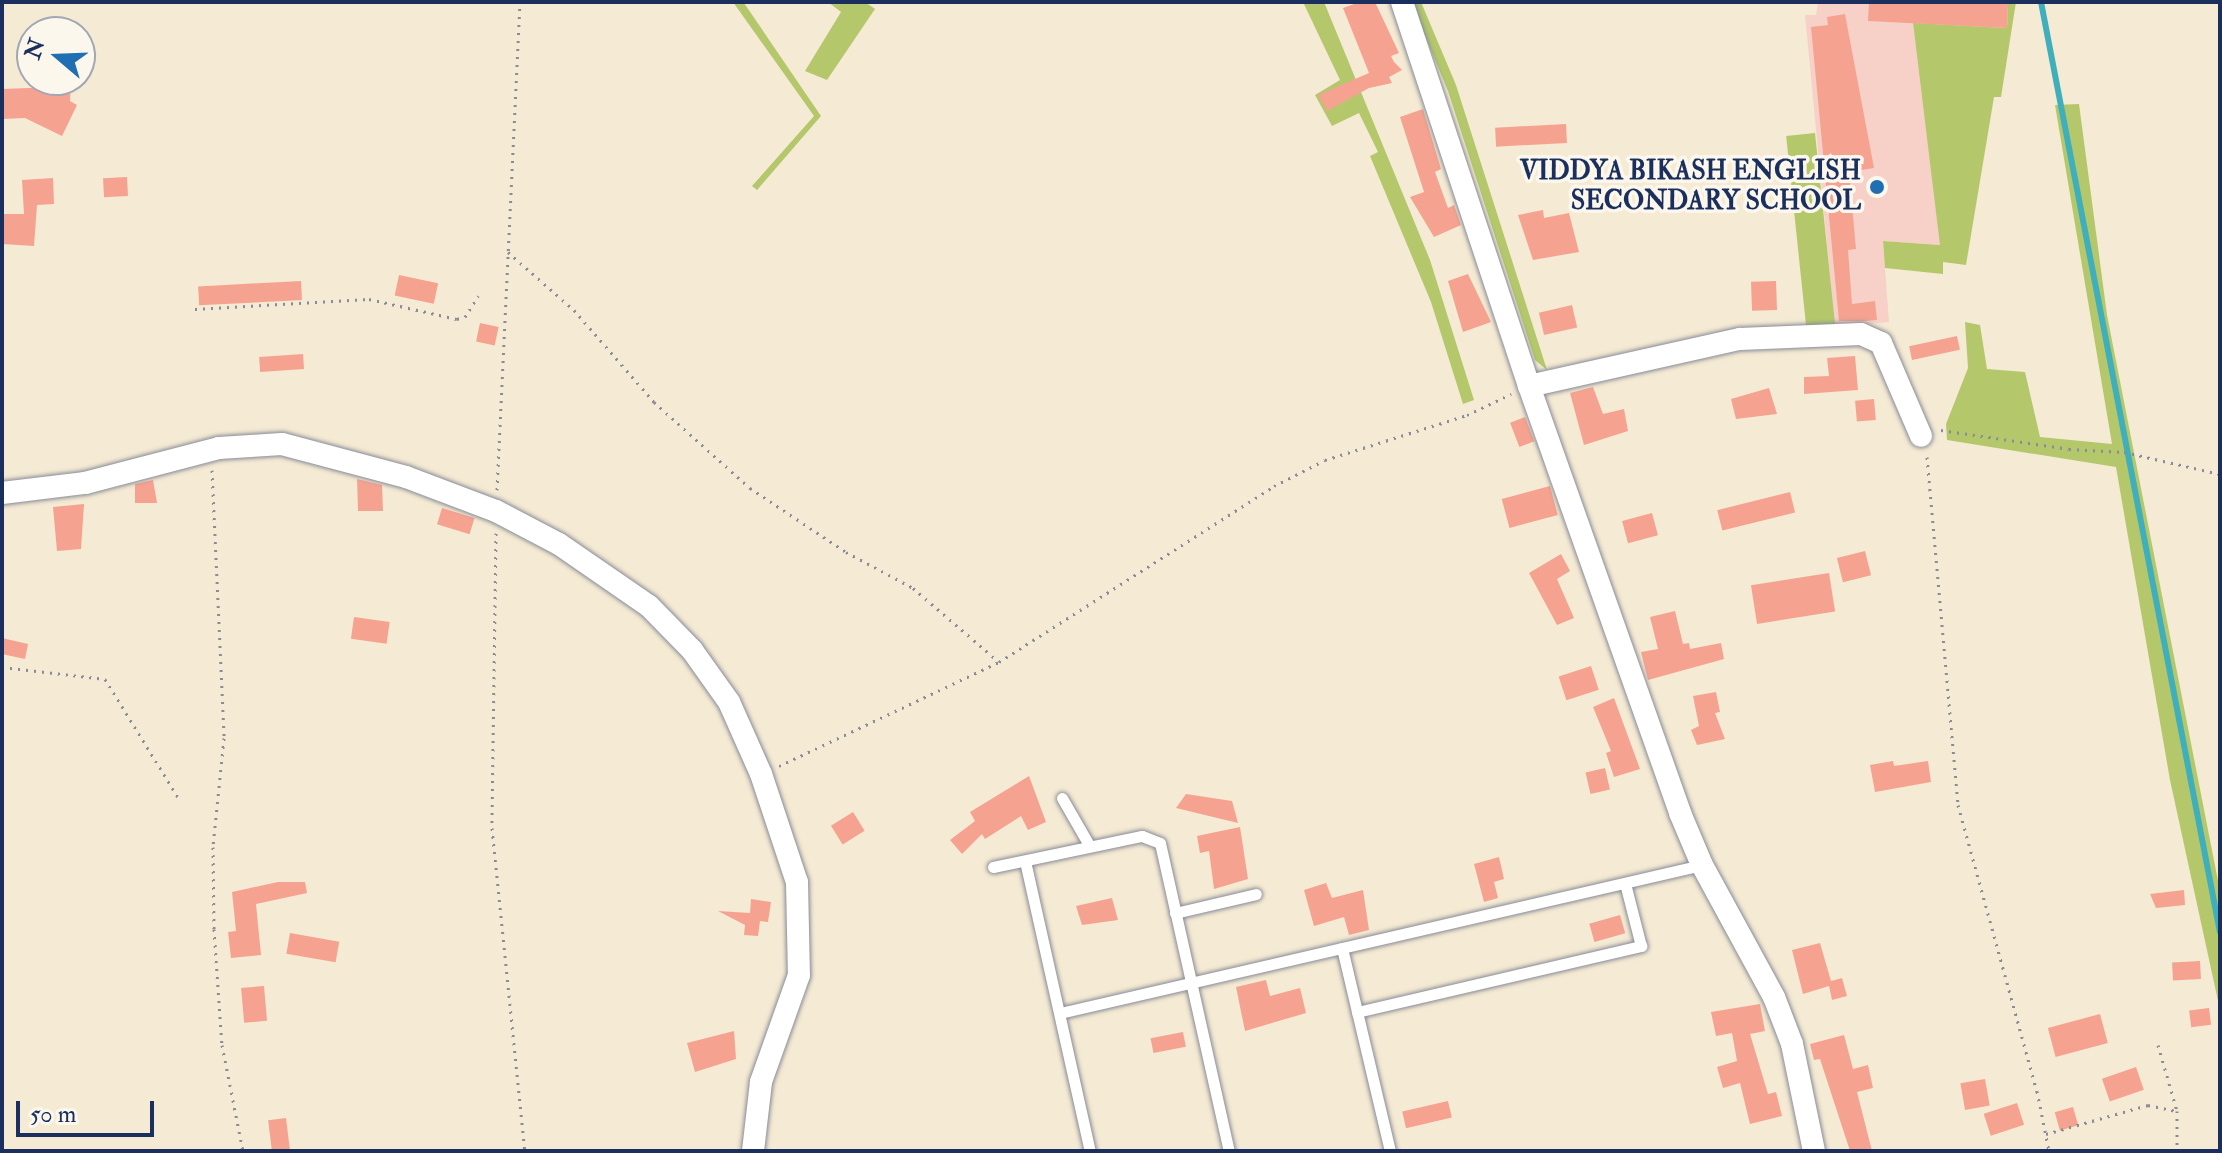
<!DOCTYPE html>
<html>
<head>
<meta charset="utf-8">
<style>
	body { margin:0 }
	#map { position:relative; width:2222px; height:1153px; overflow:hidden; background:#f5ead3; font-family:"IM FELL Double Pica",serif }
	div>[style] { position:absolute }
	.built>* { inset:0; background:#f7d1c8 }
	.green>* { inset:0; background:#b4c86b; transform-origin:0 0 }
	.stream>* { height:6px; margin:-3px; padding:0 3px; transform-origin:3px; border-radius:3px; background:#3fafbb }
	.building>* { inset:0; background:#f5a390; transform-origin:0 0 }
	.path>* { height:3px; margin-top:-1.5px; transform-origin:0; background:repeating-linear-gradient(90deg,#888c98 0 2px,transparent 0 8px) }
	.roads { filter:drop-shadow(0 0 2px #888c98) drop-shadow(0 0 2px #888c98) }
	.service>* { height:11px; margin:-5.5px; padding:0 5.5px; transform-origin:5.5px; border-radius:5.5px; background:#fff }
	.minor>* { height:22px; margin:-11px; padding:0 11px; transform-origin:11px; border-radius:11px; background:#fff }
	.dots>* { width:22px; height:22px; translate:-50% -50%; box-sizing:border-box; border:4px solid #fbf7ec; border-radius:50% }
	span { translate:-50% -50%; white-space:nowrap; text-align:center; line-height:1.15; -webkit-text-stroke:7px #fbf7ec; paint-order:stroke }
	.poi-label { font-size:26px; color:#1b2f5e; font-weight:700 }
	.right { translate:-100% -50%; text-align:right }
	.frame { position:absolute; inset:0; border:4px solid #1b2f5e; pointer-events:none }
	.north { position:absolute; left:16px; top:16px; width:80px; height:80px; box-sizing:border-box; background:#fbf7ec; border:2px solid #a1a7b3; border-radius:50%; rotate:289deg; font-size:22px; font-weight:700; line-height:32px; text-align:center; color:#1b2f5e }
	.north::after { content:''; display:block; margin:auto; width:28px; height:36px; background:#1f6fb2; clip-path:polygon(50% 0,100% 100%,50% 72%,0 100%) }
	.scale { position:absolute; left:16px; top:1101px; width:138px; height:36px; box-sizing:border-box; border:4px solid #1b2f5e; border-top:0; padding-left:10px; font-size:24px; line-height:28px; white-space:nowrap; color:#1b2f5e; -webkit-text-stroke:6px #fbf7ec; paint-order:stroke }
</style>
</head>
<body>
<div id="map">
	<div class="built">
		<i style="clip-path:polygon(1818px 2px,2008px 4px,2007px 28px,1913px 24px,1941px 245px,1883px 241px,1889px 322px,1835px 327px,1805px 15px,1816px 15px)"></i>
	</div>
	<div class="green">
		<i style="clip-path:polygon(733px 2px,744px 3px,821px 116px,757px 190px,752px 186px,814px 116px)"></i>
		<i style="clip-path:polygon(828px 2px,865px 2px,875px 9px,827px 80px,805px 71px,841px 12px)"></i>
		<i style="clip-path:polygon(1303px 2px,1324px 2px,1430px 260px,1474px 400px,1463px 404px,1431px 302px,1370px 156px,1378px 152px,1359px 113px,1332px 126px,1315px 95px,1340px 80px)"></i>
		<i style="clip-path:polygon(1411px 2px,1421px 2px,1456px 85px,1547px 370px,1535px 360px,1448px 91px)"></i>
		<i style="clip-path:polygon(1975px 2px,2016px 2px,2001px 97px,1994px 97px,1966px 265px,1943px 262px,1943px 274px,1885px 268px,1883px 241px,1940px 245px,1913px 23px,2007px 28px,2008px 4px)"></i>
		<i style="clip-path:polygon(2079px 104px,2107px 315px,2220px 891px,2220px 1010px,2170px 780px,2116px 467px,1947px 440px,1946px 424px,1968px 368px,1965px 322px,1980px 325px,1987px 369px,2025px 372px,2040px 437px,2112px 444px,2055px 105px)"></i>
		<i style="left:1815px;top:133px;width:195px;height:29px;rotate:84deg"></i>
	</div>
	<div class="stream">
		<i style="left:2041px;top:2px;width:947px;rotate:79.11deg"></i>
	</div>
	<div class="building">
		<i style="clip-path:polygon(1360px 2px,1375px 2px,1399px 53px,1391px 56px,1394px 62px,1402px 70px,1389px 77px,1392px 83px,1369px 88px,1327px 111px,1318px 95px,1369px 73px,1343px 8px)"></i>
		<i style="clip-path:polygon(1869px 2px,2008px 4px,2007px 28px,1868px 21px)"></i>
		<i style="clip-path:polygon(1845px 14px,1874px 168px,1849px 172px,1856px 249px,1848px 250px,1852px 304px,1875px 301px,1877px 320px,1866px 321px,1839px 321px,1811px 27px,1828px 25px,1827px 17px)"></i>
		<i style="clip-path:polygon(56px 80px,71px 80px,70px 101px,77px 105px,62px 136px,25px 118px,2px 119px,2px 89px,55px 87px)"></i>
		<i style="clip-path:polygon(1423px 109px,1441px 169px,1435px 172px,1448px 208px,1454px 205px,1461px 225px,1434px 237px,1410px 197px,1424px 192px,1400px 117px)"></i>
		<i style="left:1566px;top:124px;width:19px;height:71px;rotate:87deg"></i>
		<i style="left:127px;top:177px;width:19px;height:24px;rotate:87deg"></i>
		<i style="clip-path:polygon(53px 178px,54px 204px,37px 205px,34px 246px,2px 244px,2px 214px,24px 214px,22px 180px)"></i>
		<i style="clip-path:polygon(1543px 210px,1544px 218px,1569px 213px,1579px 252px,1533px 260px,1518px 215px)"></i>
		<i style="clip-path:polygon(1468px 274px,1491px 322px,1463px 332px,1448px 281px)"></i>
		<i style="left:399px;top:275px;width:40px;height:21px;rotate:12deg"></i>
		<i style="left:301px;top:281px;width:19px;height:103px;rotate:87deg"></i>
		<i style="left:1776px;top:281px;width:29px;height:25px;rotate:88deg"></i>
		<i style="left:1572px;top:305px;width:23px;height:34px;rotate:77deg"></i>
		<i style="left:480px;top:323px;width:19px;height:19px;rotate:12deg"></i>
		<i style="left:1957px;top:336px;width:14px;height:49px;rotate:78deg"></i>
		<i style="left:303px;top:354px;width:15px;height:44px;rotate:86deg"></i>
		<i style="clip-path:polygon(1855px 356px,1858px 390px,1804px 394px,1804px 377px,1829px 376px,1827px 358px)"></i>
		<i style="clip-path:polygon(1593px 387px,1603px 414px,1624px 409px,1628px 431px,1584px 445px,1570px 393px)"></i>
		<i style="clip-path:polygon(1769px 388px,1777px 414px,1736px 419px,1731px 399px)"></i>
		<i style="left:1874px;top:399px;width:21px;height:19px;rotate:85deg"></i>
		<i style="left:1525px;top:417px;width:26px;height:16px;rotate:69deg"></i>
		<i style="clip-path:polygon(357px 479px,382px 485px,383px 511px,358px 511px)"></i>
		<i style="clip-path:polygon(153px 480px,157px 503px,135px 503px,135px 484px)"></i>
		<i style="left:1550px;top:486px;width:30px;height:50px;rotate:75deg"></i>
		<i style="left:1790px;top:492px;width:21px;height:75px;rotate:76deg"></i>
		<i style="clip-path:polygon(84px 504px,81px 549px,57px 551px,53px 507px)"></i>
		<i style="left:442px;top:508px;width:34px;height:17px;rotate:17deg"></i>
		<i style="left:1652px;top:513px;width:23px;height:31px;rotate:75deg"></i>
		<i style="left:1865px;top:551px;width:25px;height:29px;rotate:76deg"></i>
		<i style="clip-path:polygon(1561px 554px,1570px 571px,1557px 579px,1574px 618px,1557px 625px,1529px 573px)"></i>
		<i style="left:1829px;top:573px;width:39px;height:79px;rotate:81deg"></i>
		<i style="clip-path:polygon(1675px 611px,1683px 644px,1689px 643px,1690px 649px,1721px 643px,1724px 659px,1648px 680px,1641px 652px,1658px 649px,1650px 617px)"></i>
		<i style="left:354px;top:617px;width:36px;height:22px;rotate:8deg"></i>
		<i style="clip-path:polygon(2px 638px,28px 644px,25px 659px,2px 654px)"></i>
		<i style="left:1591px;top:666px;width:25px;height:34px;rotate:72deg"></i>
		<i style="clip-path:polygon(1716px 692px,1720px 712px,1715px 713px,1725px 739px,1697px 745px,1691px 730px,1699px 726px,1693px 696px)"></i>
		<i style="clip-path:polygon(1614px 698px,1640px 769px,1614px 777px,1606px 753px,1611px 751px,1593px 707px)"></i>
		<i style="clip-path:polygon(1893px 761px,1894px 766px,1928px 761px,1931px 782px,1875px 792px,1870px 765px)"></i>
		<i style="left:1605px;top:768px;width:22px;height:20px;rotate:77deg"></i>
		<i style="clip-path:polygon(1029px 776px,1046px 822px,1028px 830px,1021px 816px,985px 839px,982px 834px,962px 854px,950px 840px,975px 821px,970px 812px)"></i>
		<i style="clip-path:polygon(1186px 794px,1232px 801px,1238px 823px,1176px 808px)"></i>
		<i style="left:853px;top:812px;width:22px;height:26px;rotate:58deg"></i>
		<i style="clip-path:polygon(1240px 827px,1248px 879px,1214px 889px,1209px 851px,1200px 853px,1197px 836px)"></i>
		<i style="clip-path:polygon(1499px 857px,1504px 879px,1494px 882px,1498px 898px,1484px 902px,1474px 864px)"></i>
		<i style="clip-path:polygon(278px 882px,305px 882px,307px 893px,256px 904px,261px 955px,231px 958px,228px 932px,236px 931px,232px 892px)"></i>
		<i style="clip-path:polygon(1326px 883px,1332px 898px,1363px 890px,1369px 930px,1349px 935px,1344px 917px,1314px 926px,1304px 890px)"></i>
		<i style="clip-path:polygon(2184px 890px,2185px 905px,2156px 908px,2150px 894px)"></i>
		<i style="clip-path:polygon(1112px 898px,1118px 920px,1082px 925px,1076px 906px)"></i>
		<i style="clip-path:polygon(751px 899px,771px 902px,768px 922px,760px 921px,758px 936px,744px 935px,745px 925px,718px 911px,750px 913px)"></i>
		<i style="left:1620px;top:915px;width:19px;height:32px;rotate:74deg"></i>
		<i style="left:290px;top:933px;width:50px;height:21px;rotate:10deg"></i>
		<i style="clip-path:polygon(1820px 943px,1831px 981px,1842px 978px,1847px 996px,1832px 1000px,1829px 986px,1803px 994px,1792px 950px)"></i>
		<i style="left:2200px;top:961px;width:18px;height:28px;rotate:87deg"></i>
		<i style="clip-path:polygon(1266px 980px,1270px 996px,1300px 988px,1306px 1013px,1245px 1031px,1236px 987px)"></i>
		<i style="left:264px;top:986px;width:35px;height:23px;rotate:85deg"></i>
		<i style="clip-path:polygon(1760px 1004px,1765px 1031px,1750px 1034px,1768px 1094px,1776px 1092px,1782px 1116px,1750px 1124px,1740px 1083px,1723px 1088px,1717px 1067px,1737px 1061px,1732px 1033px,1716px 1036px,1711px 1012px)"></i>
		<i style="left:2209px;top:1008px;width:17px;height:20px;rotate:83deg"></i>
		<i style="left:2100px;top:1014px;width:30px;height:54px;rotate:75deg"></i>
		<i style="clip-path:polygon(734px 1031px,736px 1059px,695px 1072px,687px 1043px)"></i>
		<i style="left:1183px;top:1032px;width:15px;height:33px;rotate:79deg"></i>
		<i style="clip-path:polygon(1844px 1035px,1853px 1069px,1868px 1065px,1873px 1088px,1857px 1092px,1872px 1151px,1850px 1151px,1820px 1059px,1814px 1060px,1810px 1044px)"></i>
		<i style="left:2136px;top:1067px;width:24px;height:36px;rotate:71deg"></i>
		<i style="left:1985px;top:1079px;width:27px;height:25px;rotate:80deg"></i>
		<i style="left:1448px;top:1101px;width:17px;height:47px;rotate:77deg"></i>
		<i style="left:2017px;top:1103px;width:23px;height:35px;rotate:72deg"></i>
		<i style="left:2073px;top:1107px;width:19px;height:19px;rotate:74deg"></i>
		<i style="left:286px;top:1118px;width:33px;height:18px;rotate:83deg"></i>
	</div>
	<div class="path">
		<i style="left:508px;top:252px;width:88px;rotate:41.3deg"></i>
		<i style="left:574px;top:310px;width:122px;rotate:49deg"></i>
		<i style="left:654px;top:402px;width:129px;rotate:41.9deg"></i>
		<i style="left:750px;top:488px;width:115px;rotate:33.7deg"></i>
		<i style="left:846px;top:552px;width:76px;rotate:28.2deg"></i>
		<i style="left:913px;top:588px;width:113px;rotate:40.7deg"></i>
		<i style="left:195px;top:309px;width:174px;rotate:-3.3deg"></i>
		<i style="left:369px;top:299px;width:90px;rotate:12.8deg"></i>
		<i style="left:457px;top:319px;width:8px;rotate:-14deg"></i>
		<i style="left:465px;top:317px;width:25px;rotate:-58deg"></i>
		<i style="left:1941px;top:430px;width:129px;rotate:8.4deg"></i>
		<i style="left:2069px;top:449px;width:55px;rotate:3.1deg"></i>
		<i style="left:2124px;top:452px;width:98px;rotate:12.9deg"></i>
		<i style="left:1927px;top:457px;width:349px;rotate:84.9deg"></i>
		<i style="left:1958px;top:805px;width:297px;rotate:74.6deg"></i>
		<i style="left:2037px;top:1091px;width:61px;rotate:78.7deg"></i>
		<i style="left:212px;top:470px;width:268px;rotate:87.4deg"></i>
		<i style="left:224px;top:738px;width:110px;rotate:95.8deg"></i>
		<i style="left:213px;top:847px;width:82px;rotate:89.3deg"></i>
		<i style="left:214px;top:929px;width:116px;rotate:86.1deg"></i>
		<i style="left:222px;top:1045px;width:108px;rotate:78.8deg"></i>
		<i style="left:497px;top:490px;width:489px;rotate:-87.3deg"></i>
		<i style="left:496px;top:533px;width:295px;rotate:90.8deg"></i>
		<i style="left:492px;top:828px;width:325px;rotate:84.2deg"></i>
		<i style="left:2px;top:667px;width:104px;rotate:6.6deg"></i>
		<i style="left:105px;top:679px;width:141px;rotate:58.3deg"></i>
		<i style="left:779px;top:766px;width:243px;rotate:-25.3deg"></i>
		<i style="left:999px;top:662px;width:326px;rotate:-32.6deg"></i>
		<i style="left:1274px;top:486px;width:57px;rotate:-27deg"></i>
		<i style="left:1325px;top:460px;width:149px;rotate:-17.6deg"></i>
		<i style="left:1467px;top:415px;width:49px;rotate:-25.5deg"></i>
		<i style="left:2158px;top:1045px;width:69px;rotate:73.9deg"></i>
		<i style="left:2177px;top:1111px;width:40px;rotate:90deg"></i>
		<i style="left:2046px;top:1134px;width:106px;rotate:-15.9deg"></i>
		<i style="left:2148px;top:1105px;width:30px;rotate:12deg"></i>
	</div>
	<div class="roads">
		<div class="service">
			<i style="left:1062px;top:798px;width:54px;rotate:60.1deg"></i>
			<i style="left:1025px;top:861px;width:297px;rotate:77.4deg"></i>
			<i style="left:993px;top:867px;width:152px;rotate:-11.8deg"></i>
			<i style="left:1142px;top:836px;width:19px;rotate:21deg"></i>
			<i style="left:1160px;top:843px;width:316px;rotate:77.4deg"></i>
			<i style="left:1175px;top:913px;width:83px;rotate:-13.2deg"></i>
			<i style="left:1342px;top:948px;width:209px;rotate:76.7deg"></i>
			<i style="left:1357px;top:1012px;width:292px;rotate:-13.1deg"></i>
			<i style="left:1641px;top:946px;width:65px;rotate:-104.3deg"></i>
			<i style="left:1060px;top:1013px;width:659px;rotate:-12.98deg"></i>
		</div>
		<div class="minor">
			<i style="left:1402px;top:2px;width:404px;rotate:71.7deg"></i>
			<i style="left:1529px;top:386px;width:453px;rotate:70.5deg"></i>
			<i style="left:1680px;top:813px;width:56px;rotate:67.1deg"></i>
			<i style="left:1702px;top:865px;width:150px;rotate:61.4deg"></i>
			<i style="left:1774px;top:997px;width:50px;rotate:69deg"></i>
			<i style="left:1792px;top:1044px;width:109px;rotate:78.4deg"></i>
			<i style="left:1529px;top:386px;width:216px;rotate:-12.6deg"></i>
			<i style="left:1740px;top:339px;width:121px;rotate:-2.4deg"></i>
			<i style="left:1861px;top:334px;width:22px;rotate:24deg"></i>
			<i style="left:1881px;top:343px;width:101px;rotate:66.7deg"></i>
			<i style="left:2px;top:493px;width:84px;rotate:-6.9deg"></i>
			<i style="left:85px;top:483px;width:138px;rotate:-14.6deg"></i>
			<i style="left:219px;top:448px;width:63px;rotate:-3.6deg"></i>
			<i style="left:282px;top:444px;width:128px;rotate:14.9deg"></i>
			<i style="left:406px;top:477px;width:96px;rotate:20.7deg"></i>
			<i style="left:496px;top:511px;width:71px;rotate:27.6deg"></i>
			<i style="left:559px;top:544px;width:109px;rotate:34.6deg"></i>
			<i style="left:649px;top:606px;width:62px;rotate:45.7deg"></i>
			<i style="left:692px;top:650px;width:64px;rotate:54.6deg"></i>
			<i style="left:729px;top:702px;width:79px;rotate:66deg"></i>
			<i style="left:761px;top:774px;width:114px;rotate:71.6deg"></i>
			<i style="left:797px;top:882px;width:93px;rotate:88.8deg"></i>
			<i style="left:799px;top:975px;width:114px;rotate:109.6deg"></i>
			<i style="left:761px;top:1082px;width:69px;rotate:96.6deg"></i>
		</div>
	</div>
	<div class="dots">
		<i style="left:1877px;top:187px;background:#1f6fb2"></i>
	</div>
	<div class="poi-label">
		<span class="right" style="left:1861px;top:187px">VIDDYA BIKASH ENGLISH<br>SECONDARY SCHOOL</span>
	</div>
	<div class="frame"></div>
	<div class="north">N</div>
	<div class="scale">50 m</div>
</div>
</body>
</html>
